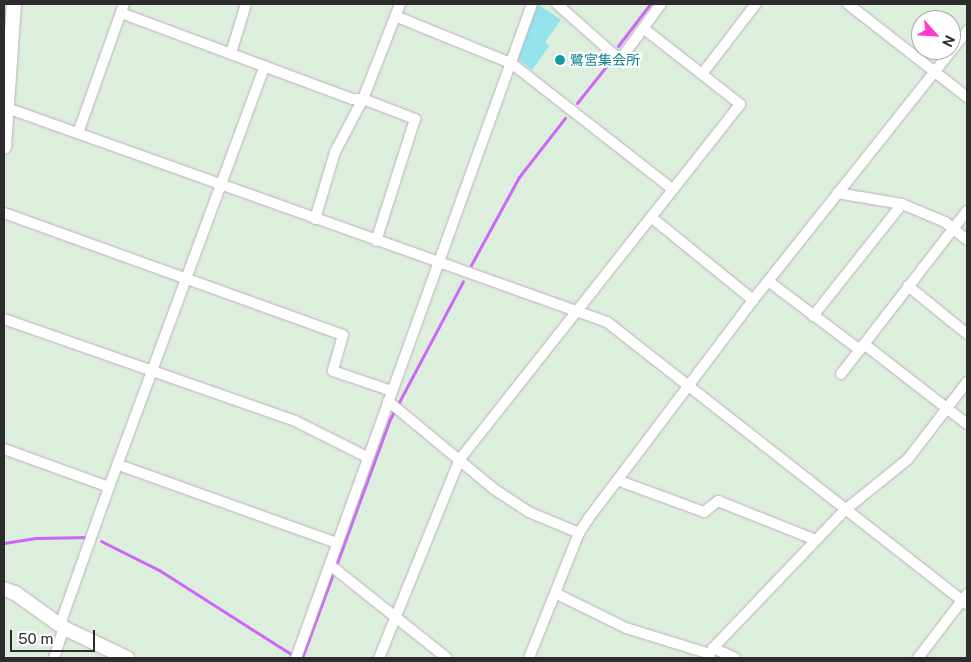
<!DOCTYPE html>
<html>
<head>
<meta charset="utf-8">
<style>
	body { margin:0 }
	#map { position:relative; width:971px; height:662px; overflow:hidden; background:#dcefdc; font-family:"Public Sans","Noto Sans JP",sans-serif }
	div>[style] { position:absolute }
	.green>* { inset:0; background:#94e2ea }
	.stream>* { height:3px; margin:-1.5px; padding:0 1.5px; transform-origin:1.5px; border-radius:1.5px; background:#cd66fa }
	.roads { filter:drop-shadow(0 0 1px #bdadb9) drop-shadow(0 0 1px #bdadb9) }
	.street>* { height:10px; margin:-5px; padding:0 5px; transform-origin:5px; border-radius:5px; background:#fff }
	.secondary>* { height:14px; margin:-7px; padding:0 7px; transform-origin:7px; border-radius:7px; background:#fff }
	.dots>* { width:14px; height:14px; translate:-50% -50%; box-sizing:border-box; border:2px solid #fff; border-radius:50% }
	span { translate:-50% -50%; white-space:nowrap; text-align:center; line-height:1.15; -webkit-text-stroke:4px #fff; paint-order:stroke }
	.culture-label { font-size:14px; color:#0d838f }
	.left { translate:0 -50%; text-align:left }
	.frame { position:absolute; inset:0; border:5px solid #2c2c2c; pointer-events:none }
	.north { position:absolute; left:911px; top:10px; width:50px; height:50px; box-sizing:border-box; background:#fff; border:1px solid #ababab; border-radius:50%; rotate:116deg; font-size:14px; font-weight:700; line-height:20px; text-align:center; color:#2c2c2c }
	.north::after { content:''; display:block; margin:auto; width:18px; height:22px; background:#ff39cf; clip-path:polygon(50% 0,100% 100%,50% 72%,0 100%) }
	.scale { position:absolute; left:10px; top:630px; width:85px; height:22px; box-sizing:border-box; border:2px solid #2c2c2c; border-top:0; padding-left:6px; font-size:15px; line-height:18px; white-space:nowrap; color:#2c2c2c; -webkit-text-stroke:4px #fff; paint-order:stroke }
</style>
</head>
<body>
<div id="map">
	<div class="green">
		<i style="clip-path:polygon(538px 4px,561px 20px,545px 42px,549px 46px,532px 70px,518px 59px)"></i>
	</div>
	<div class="stream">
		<i style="left:618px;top:46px;width:53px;rotate:-52.7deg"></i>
		<i style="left:577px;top:103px;width:50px;rotate:-51.5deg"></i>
		<i style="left:471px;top:265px;width:100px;rotate:-61.4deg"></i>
		<i style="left:519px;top:177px;width:75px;rotate:-52.1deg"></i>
		<i style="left:101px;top:541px;width:65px;rotate:26.6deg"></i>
		<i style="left:159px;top:570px;width:156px;rotate:32.5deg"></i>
		<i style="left:4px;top:543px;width:32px;rotate:-9deg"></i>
		<i style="left:36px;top:538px;width:54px;rotate:-1.1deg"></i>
		<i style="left:302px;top:658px;width:252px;rotate:-69.8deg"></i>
		<i style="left:389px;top:421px;width:158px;rotate:-62.1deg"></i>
	</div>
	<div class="roads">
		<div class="street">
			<i style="left:557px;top:4px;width:84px;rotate:41.6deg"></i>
			<i style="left:620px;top:60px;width:69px;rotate:-53.8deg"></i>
			<i style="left:848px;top:4px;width:151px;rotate:38deg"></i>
			<i style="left:121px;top:13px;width:246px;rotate:20.4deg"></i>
			<i style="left:352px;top:99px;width:11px"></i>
			<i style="left:363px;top:99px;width:56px;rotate:21deg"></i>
			<i style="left:415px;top:119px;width:128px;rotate:107.7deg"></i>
			<i style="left:395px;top:16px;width:125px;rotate:22.1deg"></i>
			<i style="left:511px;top:63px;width:204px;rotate:38deg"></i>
			<i style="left:231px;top:53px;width:51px;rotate:-73deg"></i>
			<i style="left:702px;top:74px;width:88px;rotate:-52.4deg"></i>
			<i style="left:7px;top:108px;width:637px;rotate:19.63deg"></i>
			<i style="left:607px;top:322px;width:457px;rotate:38.1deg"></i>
			<i style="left:78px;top:133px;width:137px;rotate:-70.4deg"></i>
			<i style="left:837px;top:193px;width:66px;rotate:9.6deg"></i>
			<i style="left:902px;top:204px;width:47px;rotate:22.7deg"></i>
			<i style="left:945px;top:222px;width:28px;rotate:39deg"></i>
			<i style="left:4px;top:213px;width:360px;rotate:19.8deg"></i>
			<i style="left:343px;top:335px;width:37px;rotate:106deg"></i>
			<i style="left:333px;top:371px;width:62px;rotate:18.7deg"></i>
			<i style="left:651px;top:217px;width:132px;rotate:39.1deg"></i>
			<i style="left:315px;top:219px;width:70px;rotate:-73.4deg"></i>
			<i style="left:335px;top:152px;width:60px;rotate:-62.2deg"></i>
			<i style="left:363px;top:99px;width:102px;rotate:-68.7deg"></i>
			<i style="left:768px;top:281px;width:115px;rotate:36.9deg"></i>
			<i style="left:908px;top:286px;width:76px;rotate:39.1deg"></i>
			<i style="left:813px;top:316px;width:143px;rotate:-51.5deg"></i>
			<i style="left:4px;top:319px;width:308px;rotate:19.3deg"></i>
			<i style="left:295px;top:421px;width:80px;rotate:26.6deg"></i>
			<i style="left:864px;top:344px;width:130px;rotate:37.8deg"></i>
			<i style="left:841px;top:374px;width:206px;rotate:-52.3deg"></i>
			<i style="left:388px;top:401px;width:138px;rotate:39.7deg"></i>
			<i style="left:494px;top:489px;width:42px;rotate:33.3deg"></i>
			<i style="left:529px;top:512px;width:54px;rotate:22.8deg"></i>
			<i style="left:4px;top:449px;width:112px;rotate:19.9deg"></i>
			<i style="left:119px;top:465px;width:232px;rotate:19.7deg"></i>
			<i style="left:617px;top:480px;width:93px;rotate:20.2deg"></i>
			<i style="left:704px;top:512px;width:18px;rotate:-38deg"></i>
			<i style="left:718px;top:501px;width:105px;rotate:21.7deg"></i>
			<i style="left:330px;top:565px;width:149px;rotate:38.5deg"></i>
			<i style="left:555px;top:593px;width:79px;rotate:26.2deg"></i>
			<i style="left:626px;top:628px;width:88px;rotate:17.2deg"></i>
			<i style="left:713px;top:648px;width:24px;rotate:24deg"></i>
			<i style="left:54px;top:658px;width:32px;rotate:-72deg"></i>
			<i style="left:64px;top:628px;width:9px;rotate:-103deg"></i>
			<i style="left:62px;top:619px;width:140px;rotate:-70.4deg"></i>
			<i style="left:109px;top:487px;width:449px;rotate:-69.7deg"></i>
			<i style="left:296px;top:658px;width:695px;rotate:-70.16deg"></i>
			<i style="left:379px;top:658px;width:215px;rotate:-67.9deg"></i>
			<i style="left:460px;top:459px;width:452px;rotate:-51.7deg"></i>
			<i style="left:740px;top:104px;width:123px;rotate:-141.9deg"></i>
			<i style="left:529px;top:658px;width:135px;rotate:-68.2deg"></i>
			<i style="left:579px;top:533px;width:17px;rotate:-57deg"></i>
			<i style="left:588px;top:519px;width:274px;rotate:-53deg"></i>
			<i style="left:753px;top:300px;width:344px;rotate:-51.5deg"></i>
			<i style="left:708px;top:658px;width:11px;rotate:-63deg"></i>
			<i style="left:713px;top:648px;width:191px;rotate:-46.3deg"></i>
			<i style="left:845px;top:510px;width:81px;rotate:-39deg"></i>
			<i style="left:908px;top:459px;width:97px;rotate:-52.5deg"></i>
			<i style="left:918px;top:658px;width:81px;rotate:-52.6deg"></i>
		</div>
		<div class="secondary">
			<i style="left:4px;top:147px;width:143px;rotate:-86deg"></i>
			<i style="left:4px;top:589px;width:12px;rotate:20deg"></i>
			<i style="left:15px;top:593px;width:60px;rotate:35.5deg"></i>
			<i style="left:64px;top:628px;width:70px;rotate:25.5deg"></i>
		</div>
	</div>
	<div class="dots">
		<i style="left:560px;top:60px;background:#0f9aa8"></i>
	</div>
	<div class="culture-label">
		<span class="left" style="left:570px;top:60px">鷺宮集会所</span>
	</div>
	<div class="frame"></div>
	<div class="north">N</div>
	<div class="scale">50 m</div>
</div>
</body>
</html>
